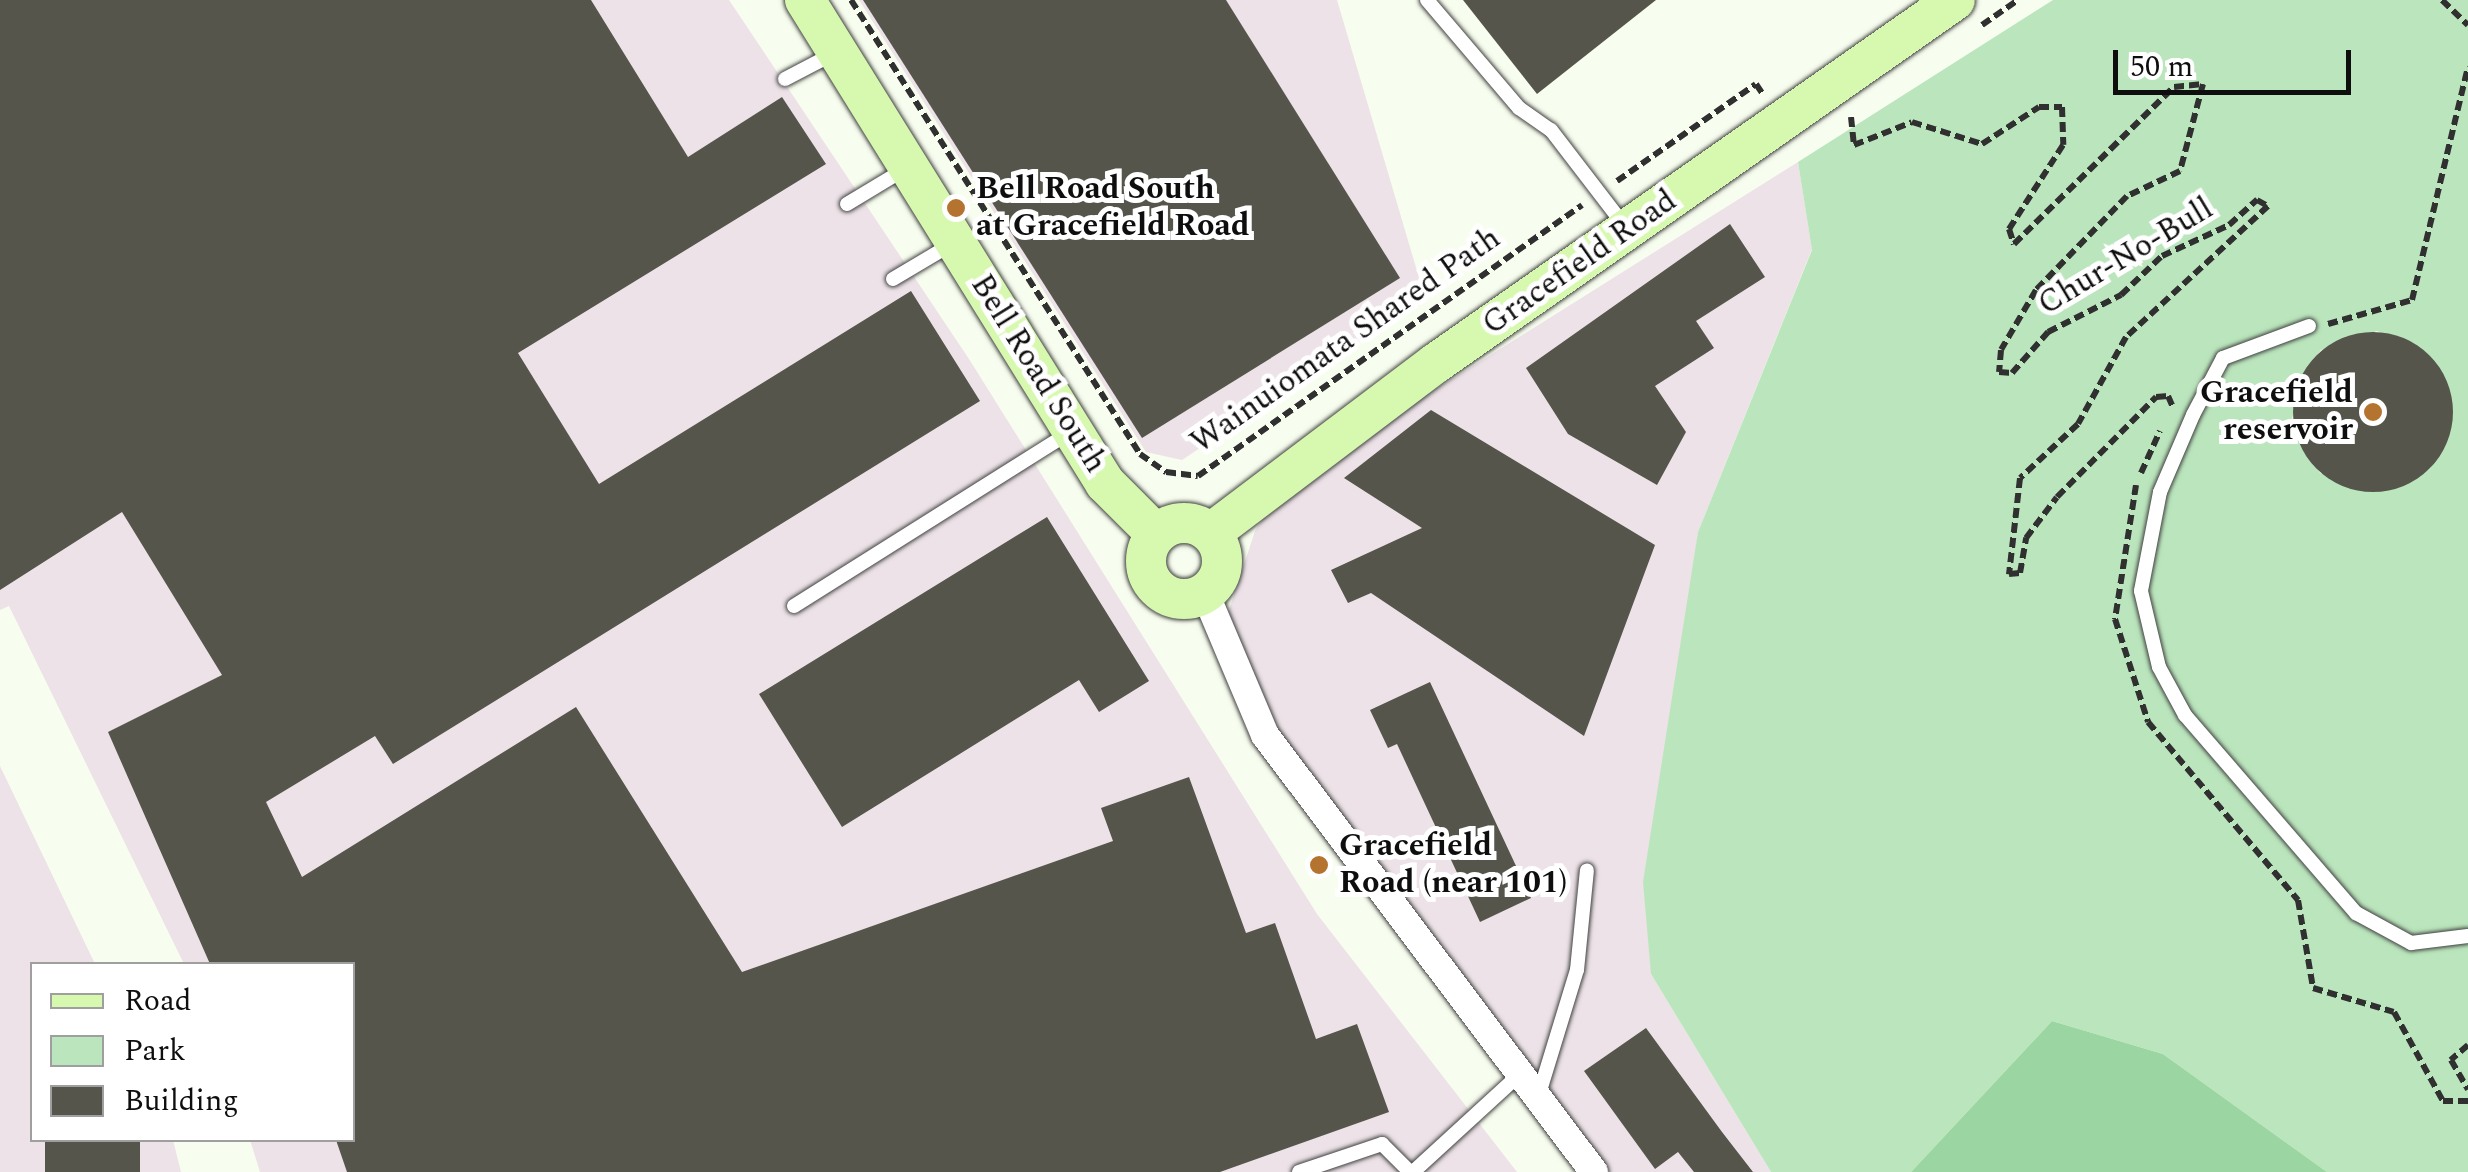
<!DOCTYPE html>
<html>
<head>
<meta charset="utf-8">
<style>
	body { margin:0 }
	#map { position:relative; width:2468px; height:1172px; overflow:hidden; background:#f8feef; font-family:Spectral,serif }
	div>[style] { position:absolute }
	.industrial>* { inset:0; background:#ece2e7 }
	.green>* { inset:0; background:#bbe6bd }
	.forest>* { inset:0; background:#9bd6a2 }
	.building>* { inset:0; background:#55554b; transform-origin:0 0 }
	.round { border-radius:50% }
	.path>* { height:6px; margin-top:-3px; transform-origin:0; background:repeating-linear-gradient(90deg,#303030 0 10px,transparent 0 15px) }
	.roads { filter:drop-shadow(0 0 2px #414141) drop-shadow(0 0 2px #414141) }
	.service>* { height:14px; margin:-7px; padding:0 7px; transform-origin:7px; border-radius:7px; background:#fff }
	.minor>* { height:28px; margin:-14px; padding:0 14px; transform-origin:14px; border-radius:14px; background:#fff }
	.secondary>* { height:40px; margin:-20px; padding:0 20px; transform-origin:20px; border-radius:20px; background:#d7f9af }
	.secondary>.ring { margin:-20px; padding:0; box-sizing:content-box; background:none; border:40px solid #d7f9af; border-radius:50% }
	.dots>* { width:28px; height:28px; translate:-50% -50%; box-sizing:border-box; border:5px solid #fff; border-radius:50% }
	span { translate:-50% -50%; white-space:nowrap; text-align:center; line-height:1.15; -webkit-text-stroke:10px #fff; paint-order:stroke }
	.poi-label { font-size:32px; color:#0e0e0e; font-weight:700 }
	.left { translate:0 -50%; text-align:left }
	.right { translate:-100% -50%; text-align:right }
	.street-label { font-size:32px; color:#0e0e0e }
	.legend { position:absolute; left:30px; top:962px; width:325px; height:180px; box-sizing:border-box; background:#fff; border:2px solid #9f9f9f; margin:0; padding:12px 18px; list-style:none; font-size:30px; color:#0e0e0e }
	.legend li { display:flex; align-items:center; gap:20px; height:50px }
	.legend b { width:50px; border:2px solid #9f9f9f }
	.scale { position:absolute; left:2113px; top:50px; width:238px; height:45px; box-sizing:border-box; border:5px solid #0e0e0e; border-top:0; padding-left:12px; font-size:30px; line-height:35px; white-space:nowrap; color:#0e0e0e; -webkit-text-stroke:8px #fff; paint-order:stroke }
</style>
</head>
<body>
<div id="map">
	<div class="industrial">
		<i style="clip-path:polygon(0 0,729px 0,969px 359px,1317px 914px,1517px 1172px,260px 1172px,250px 1140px,352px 1140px,352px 964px,184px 964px,9px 606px,0 610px)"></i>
		<i style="clip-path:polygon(859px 0,1337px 0,1425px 298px,1182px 460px,1146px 452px)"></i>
		<i style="clip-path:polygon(1798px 162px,1812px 249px,1698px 532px,1651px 974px,1771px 1172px,1596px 1172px,1286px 751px,1227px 616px,1255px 531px,1288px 482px)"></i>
		<i style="clip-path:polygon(0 766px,95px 964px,32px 964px,32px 1140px,173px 1140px,181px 1172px,0 1172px)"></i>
	</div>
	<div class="green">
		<i style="clip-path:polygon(evenodd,2053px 0,2468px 0,2468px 1172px,2327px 1172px,2163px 1054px,2052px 1021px,1911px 1172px,1771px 1172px,1651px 974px,1643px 882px,1698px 532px,1812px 250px,1798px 162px,2053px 0,2377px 331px,2430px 356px,2453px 415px,2430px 469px,2376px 492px,2320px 473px,2292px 421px,2298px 382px,2321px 350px,2377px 331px)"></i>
	</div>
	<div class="forest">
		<i style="clip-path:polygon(2052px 1021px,2163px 1054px,2327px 1172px,1911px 1172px)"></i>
	</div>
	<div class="building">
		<i style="clip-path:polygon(0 0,591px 0,688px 157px,782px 97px,826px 164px,518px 353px,599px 484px,911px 291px,980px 401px,393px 764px,375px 736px,266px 802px,302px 877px,576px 707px,742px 972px,1113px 841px,1101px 808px,1189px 777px,1246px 933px,1275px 923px,1316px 1039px,1357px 1024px,1389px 1112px,1220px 1172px,347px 1172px,336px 1140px,352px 1140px,352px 964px,210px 964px,108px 732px,222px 675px,122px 512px,0 590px)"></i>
		<i style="clip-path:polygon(863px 0,1226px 0,1400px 278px,1142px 438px)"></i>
		<i style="clip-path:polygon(1463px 0,1656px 0,1537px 94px)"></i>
		<i style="clip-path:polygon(1730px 224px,1765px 277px,1696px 321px,1714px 348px,1655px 386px,1686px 432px,1657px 485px,1568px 434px,1526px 368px)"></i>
		<i class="round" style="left:2293px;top:332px;width:160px;height:160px"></i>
		<i style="clip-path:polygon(1431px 410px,1655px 545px,1584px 736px,1371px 593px,1348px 603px,1331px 570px,1422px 528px,1344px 478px)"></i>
		<i style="clip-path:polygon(1047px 517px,1149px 681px,1099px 712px,1079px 680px,842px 827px,759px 694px)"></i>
		<i style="clip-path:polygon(1430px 682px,1531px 898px,1480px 922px,1397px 744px,1388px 748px,1370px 710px)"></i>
		<i style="clip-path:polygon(1646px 1028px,1722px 1132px,1753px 1172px,1694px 1172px,1678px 1152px,1655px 1169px,1584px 1071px)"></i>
		<i style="left:45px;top:1140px;width:95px;height:32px"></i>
	</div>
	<div class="path">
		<i style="left:851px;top:0;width:538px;rotate:57.52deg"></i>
		<i style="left:1140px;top:454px;width:32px;rotate:35deg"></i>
		<i style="left:1166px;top:472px;width:32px;rotate:7deg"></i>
		<i style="left:1198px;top:476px;width:470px;rotate:-35.2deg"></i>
		<i style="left:2442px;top:0;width:36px;rotate:44deg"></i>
		<i style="left:1982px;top:25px;width:44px;rotate:-34.8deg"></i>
		<i style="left:1851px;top:117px;width:28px;rotate:84deg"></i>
		<i style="left:1854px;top:145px;width:62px;rotate:-21.6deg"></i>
		<i style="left:1912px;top:122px;width:73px;rotate:17.4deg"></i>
		<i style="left:1982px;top:144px;width:68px;rotate:-33deg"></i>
		<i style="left:2039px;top:107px;width:23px"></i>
		<i style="left:2062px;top:107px;width:38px;rotate:88deg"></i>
		<i style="left:2063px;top:145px;width:100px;rotate:122.7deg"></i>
		<i style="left:2009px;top:229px;width:16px;rotate:72deg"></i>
		<i style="left:2014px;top:244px;width:224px;rotate:-44.5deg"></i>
		<i style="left:2174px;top:87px;width:29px;rotate:-6deg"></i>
		<i style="left:2203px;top:84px;width:90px;rotate:104.8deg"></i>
		<i style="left:2180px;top:171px;width:59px;rotate:154.7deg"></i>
		<i style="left:2127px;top:196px;width:131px;rotate:134.1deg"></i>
		<i style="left:2036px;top:290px;width:69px;rotate:120.3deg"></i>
		<i style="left:2001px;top:350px;width:22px;rotate:95deg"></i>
		<i style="left:1999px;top:372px;width:13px;rotate:4deg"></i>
		<i style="left:2012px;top:373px;width:55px;rotate:-48.7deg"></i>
		<i style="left:2048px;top:332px;width:82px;rotate:-26.9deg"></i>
		<i style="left:2121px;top:295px;width:57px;rotate:-43.6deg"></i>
		<i style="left:2162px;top:256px;width:74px;rotate:-24.8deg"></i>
		<i style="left:2229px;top:225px;width:38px;rotate:-42deg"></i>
		<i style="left:2257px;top:200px;width:13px;rotate:29deg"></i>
		<i style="left:2268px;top:206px;width:193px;rotate:137.3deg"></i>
		<i style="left:2126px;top:337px;width:99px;rotate:118.9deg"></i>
		<i style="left:2078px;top:424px;width:79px;rotate:137deg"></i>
		<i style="left:2020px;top:478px;width:97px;rotate:96.5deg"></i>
		<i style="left:2009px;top:574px;width:11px;rotate:-5deg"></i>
		<i style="left:2020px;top:573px;width:36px;rotate:-80deg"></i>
		<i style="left:2026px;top:538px;width:51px;rotate:-52.9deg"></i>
		<i style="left:2057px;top:497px;width:141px;rotate:-45.3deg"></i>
		<i style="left:2156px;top:397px;width:12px;rotate:-5deg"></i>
		<i style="left:2168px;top:396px;width:12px;rotate:66deg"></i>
		<i style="left:1617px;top:181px;width:169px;rotate:-34.9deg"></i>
		<i style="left:1756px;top:84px;width:14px;rotate:56deg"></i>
		<i style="left:2328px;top:324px;width:87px;rotate:-15.9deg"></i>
		<i style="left:2412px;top:300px;width:240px;rotate:-76.5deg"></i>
		<i style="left:2141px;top:473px;width:46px;rotate:-65.7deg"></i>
		<i style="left:2136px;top:485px;width:136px;rotate:98.9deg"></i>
		<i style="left:2115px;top:619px;width:108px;rotate:72.2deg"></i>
		<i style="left:2148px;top:722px;width:233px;rotate:49.9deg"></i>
		<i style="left:2298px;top:900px;width:89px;rotate:80.3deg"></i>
		<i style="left:2313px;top:988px;width:84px;rotate:16.5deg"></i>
		<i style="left:2394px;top:1012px;width:102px;rotate:61.2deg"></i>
		<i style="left:2443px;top:1101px;width:25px"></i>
		<i style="left:2468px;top:1045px;width:23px;rotate:139deg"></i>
		<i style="left:2451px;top:1060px;width:34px;rotate:60deg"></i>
	</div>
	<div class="roads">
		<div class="service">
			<i style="left:1427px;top:0;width:142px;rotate:49.6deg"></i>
			<i style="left:1519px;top:108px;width:39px;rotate:35deg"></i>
			<i style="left:1551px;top:130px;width:120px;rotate:52.5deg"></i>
			<i style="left:785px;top:79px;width:54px;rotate:-27.5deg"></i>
			<i style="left:847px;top:204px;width:68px;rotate:-31.1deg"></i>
			<i style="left:893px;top:279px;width:69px;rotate:-30.7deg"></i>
			<i style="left:2309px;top:326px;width:92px;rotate:159.6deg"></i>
			<i style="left:2223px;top:358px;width:64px;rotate:117.8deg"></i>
			<i style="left:2193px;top:415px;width:84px;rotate:113.2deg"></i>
			<i style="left:2160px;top:492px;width:101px;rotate:100.9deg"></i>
			<i style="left:2141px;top:591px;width:78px;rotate:76.7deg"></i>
			<i style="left:2159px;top:667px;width:55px;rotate:61.6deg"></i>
			<i style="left:2185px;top:715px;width:262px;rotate:49.2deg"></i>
			<i style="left:2356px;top:913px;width:63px;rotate:28.6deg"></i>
			<i style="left:2411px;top:943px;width:57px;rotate:-7deg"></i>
			<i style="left:794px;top:606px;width:325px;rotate:-32.2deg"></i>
			<i style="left:1539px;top:1094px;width:130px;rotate:-73deg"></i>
			<i style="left:1577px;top:970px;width:100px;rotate:-84.3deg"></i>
			<i style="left:1299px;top:1172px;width:88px;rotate:-18.6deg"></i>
			<i style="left:1382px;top:1144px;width:40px;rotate:45deg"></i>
			<i style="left:1413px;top:1172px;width:148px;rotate:-42.5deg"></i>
		</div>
		<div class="minor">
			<i style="left:1205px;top:593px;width:154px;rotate:67.1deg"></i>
			<i style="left:1265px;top:735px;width:547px;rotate:53.03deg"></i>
		</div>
		<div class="secondary">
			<i style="left:805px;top:0;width:569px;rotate:58.15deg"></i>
			<i style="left:1105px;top:483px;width:72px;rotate:45deg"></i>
			<i class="ring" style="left:1146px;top:523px;width:36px;height:36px"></i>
			<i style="left:1211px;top:533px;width:282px;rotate:-37.1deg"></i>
			<i style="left:1436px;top:363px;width:633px;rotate:-34.97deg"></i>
		</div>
	</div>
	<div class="dots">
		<i style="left:956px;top:208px;background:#b4742f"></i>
		<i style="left:2373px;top:412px;background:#b4742f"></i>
		<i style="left:1319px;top:865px;background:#b4742f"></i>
	</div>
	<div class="poi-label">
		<span class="left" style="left:976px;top:208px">Bell Road South<br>at Gracefield Road</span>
		<span class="right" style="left:2353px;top:412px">Gracefield<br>reservoir</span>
		<span class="left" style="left:1339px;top:865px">Gracefield<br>Road (near 101)</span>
	</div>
	<div class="street-label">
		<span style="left:2126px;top:257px;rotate:-31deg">Chur-No-Bull</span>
		<span style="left:1580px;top:263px;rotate:-35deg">Gracefield Road</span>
		<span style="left:1346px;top:341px;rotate:-35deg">Wainuiomata Shared Path</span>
		<span style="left:1038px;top:374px;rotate:58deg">Bell Road South</span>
	</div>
	<ul class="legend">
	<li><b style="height:12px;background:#d7f9af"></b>Road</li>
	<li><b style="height:28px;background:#bbe6bd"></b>Park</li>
	<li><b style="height:28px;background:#55554b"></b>Building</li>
	</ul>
	<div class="scale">50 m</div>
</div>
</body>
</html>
